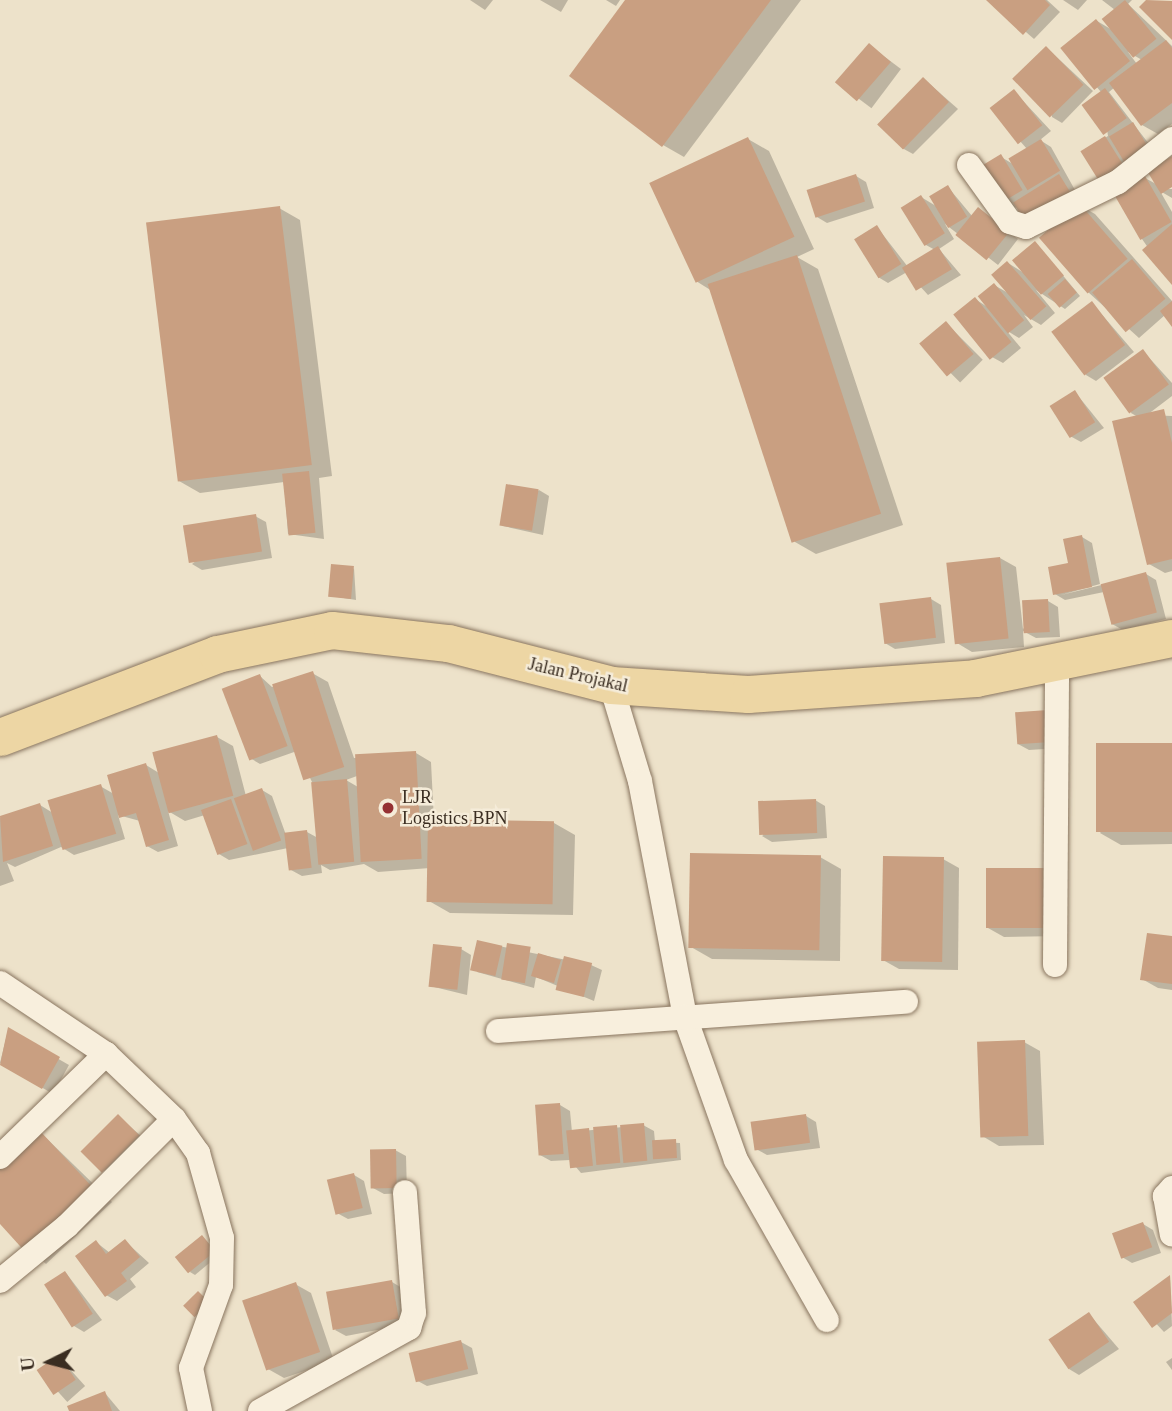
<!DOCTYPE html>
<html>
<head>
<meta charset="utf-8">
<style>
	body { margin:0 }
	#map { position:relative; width:1172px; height:1411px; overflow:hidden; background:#ede2ca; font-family:"Times New Roman",serif }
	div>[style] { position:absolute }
	.shadow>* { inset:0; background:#0003; transform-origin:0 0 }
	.building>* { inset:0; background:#c99f81; transform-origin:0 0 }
	.roads { filter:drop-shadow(0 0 2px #89755f) drop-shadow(0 0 2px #89755f) }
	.street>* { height:24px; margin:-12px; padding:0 12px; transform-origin:12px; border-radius:12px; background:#f8efdd }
	.primary>* { height:37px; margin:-18.5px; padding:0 18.5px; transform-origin:18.5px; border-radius:18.5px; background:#edd6a4 }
	.dots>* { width:19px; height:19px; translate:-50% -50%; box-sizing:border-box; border:4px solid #f5ecd9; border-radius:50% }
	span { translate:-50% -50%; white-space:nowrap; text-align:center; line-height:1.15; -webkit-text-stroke:5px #f5ecd9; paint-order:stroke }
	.street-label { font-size:18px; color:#3a2d21 }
	.poi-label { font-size:18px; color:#3a2d21 }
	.left { translate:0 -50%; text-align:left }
	.north { position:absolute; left:14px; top:1327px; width:70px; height:70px; -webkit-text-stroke:5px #f5ecd9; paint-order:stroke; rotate:264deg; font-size:19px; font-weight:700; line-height:28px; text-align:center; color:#3a2d21 }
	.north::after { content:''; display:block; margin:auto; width:24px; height:32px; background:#3a2d21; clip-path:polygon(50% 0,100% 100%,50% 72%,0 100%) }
</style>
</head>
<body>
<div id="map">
	<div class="shadow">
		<i style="clip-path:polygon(470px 0,493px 0,485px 10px)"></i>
		<i style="clip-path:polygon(540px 0,568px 0,561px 12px)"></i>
		<i style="clip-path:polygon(606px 0,620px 0,616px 6px)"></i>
		<i style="clip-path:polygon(627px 0,801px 0,684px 157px,663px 145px)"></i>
		<i style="clip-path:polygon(989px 0,1047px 0,1060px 12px,1034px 39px)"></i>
		<i style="clip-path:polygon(1063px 0,1087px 0,1078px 10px)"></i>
		<i style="clip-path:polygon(evenodd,1102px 0,1132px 0,1128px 4px,1172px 46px,1172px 124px,1158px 134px,1142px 125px,1115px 87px,1109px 92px,1159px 157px,1135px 174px,1083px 152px,1108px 136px,1101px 92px,1063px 48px,1097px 21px,1114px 31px,1115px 10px,1102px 0,1128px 52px,1142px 60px,1137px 64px,1128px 52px)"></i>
		<i style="left:869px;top:45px;width:40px;height:49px;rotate:37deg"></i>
		<i style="clip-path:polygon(1047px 48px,1093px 91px,1062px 123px,1052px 117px)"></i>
		<i style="clip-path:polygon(924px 79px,958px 109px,913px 154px,902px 148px)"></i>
		<i style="clip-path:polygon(1014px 91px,1051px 131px,1040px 140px,1051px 147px,1080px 199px,1013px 208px,1003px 202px,1001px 157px,1013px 164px,1027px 149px,992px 109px)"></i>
		<i style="clip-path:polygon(748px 139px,769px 151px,814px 249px,797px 257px,818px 269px,903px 525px,816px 554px,795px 542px,712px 291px,696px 281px)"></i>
		<i style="clip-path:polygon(1172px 158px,1172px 185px,1164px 189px,1172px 189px,1172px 198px,1160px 191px,1172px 212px,1172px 282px,1142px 239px,1145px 178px,1158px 185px)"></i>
		<i style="clip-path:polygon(856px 176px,866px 182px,874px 208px,827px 223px,817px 217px)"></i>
		<i style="clip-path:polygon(948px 187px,972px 216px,978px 209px,1018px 239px,998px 265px,945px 224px,954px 239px,939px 249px,961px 275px,928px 295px,907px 272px,888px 283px,878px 277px,877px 227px,908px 267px,935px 250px,926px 245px,921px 197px,936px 206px)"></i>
		<i style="clip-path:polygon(1079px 205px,1095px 214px,1172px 301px,1172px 324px,1165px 315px,1139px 338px,1088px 292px)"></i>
		<i style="clip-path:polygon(279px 208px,300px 220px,332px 476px,319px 478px,324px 539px,288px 534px,284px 482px,200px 493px,179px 481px)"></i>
		<i style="clip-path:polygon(1036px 243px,1080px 296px,1065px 309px,1036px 290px,1055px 313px,1041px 325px,1024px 315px,1033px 327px,1019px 338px,1006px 330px,1021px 348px,1003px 363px,992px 357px,975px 299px,989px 308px,994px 285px,1010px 294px,1008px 263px,1024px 273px)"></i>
		<i style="clip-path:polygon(1092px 303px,1134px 352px,1096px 381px,1086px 375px)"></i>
		<i style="left:946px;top:323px;width:52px;height:32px;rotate:45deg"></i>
		<i style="clip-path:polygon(1143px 351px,1172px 383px,1172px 396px,1147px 415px,1172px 416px,1172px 571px,1165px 573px,1149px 564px,1138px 417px,1131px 413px)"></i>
		<i style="clip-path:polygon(1075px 392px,1104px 428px,1081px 442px,1070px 436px)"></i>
		<i style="clip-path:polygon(539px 490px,549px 496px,543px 535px,503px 526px)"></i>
		<i style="clip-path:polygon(255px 516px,266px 522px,272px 558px,202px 570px,192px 564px)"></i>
		<i style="clip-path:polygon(1082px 537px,1092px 543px,1100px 584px,1061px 595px,1146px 574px,1156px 580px,1166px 619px,1123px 630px,1112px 624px,1104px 592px,1065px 600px,1055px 594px)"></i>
		<i style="clip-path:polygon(1000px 558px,1016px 567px,1023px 629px,1048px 601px,1058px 607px,1060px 637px,1036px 638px,1023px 631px,1024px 647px,972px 652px,957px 643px)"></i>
		<i style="clip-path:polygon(354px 568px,356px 600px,331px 596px)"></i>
		<i style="clip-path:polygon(931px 599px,941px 605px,945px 643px,895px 649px,885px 643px)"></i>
		<i style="clip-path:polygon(evenodd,312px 673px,328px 682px,354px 758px,416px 753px,431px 762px,434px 821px,554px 823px,575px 835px,573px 915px,450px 913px,429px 901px,430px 868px,378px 872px,364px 864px,330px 870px,321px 865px,322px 873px,302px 876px,291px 870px,288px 848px,229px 860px,219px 854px,205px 815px,185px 821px,168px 811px,178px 846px,158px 852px,147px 846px,140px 821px,118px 815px,125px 839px,74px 855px,61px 847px,15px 867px,7px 863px,14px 881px,0 886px,0 818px,40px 805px,53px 813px,100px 786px,114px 794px,146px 765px,159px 773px,217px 737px,233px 746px,246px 796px,262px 790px,272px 796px,286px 835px,307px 832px,318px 838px,313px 784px,297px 751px,260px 764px,250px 758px,260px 676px,272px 687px,312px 673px,357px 776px,358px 787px,346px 780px,357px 776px)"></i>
		<i style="clip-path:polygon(1016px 714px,1060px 748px,1029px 750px,1018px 744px)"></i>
		<i style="clip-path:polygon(1172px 745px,1172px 844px,1121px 845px,1100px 833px)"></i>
		<i style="clip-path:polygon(815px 800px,825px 806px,827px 838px,772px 842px,762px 836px)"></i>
		<i style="clip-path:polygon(820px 857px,841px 869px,840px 961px,712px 959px,691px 947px)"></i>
		<i style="clip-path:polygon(943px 859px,959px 868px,958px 970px,899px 969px,883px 960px)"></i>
		<i style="clip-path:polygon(1046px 870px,1062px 936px,1004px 937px,988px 928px)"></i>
		<i style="clip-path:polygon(1172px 938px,1172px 990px,1158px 988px,1142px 979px)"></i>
		<i style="clip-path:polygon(479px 942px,591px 965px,602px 970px,594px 1001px,536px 977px,534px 988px,477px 972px)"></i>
		<i style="clip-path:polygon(461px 949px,471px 955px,467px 995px,430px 986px)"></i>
		<i style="clip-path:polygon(8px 1030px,69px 1065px,53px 1094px,0 1063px)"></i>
		<i style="clip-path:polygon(1024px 1042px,1040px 1051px,1044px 1145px,999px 1146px,984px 1137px)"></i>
		<i style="clip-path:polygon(560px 1105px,570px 1111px,572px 1132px,643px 1125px,654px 1131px,655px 1142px,680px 1143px,681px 1160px,581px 1173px,570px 1160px,551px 1161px,540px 1155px)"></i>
		<i style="clip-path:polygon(118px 1116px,148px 1142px,104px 1171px)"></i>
		<i style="clip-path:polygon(806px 1116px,816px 1122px,820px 1148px,767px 1155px,756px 1149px)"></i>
		<i style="clip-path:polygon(41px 1133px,112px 1202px,46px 1264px,0 1222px,0 1172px)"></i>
		<i style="clip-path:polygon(395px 1150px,406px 1156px,407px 1193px,384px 1194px,373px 1188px)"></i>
		<i style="clip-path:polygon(354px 1175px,364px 1181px,372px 1214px,348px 1219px,337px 1213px)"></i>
		<i style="clip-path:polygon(1143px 1224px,1153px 1230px,1161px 1253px,1132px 1263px,1122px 1257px)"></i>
		<i style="clip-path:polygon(202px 1237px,219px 1255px,195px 1275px,190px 1272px)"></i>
		<i style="clip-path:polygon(125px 1241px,149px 1263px,130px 1279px,136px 1287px,117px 1301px,106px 1295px,96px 1242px,110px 1253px)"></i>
		<i style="clip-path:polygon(66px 1273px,102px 1320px,84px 1332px,74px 1326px)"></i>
		<i style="clip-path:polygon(1170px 1277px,1172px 1326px,1164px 1332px,1136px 1302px)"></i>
		<i style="clip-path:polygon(392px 1282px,402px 1288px,409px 1324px,346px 1336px,335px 1330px)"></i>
		<i style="clip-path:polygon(295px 1284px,311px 1293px,334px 1361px,284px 1378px,268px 1369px)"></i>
		<i style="clip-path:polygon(1089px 1314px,1119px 1349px,1079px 1375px,1069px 1369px)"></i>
		<i style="clip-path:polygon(461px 1342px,472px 1348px,478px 1374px,427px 1386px,416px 1380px)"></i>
		<i style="left:59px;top:1357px;width:39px;height:24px;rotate:48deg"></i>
		<i style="clip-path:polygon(1172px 1358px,1172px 1370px,1166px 1362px)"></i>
		<i style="clip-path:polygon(105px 1393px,120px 1411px,70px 1411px)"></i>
	</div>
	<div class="building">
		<i style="clip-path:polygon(625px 0,771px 0,662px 147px,569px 76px)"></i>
		<i style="clip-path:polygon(986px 0,1045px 0,1050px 5px,1023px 35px)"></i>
		<i style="left:1125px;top:0;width:50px;height:30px;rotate:51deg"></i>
		<i style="clip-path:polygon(1146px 0,1172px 1px,1172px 40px,1139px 7px)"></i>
		<i style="left:1096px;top:19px;width:54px;height:46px;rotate:51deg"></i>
		<i style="clip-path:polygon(1166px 40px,1172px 48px,1172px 103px,1141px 126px,1109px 83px)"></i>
		<i style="left:869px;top:43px;width:29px;height:52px;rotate:41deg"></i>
		<i style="left:1046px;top:46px;width:54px;height:47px;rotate:46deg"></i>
		<i style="left:923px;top:77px;width:36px;height:66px;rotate:44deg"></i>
		<i style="left:1105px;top:88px;width:37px;height:29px;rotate:54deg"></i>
		<i style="left:1014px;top:89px;width:46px;height:31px;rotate:52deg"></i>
		<i style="left:1133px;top:122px;width:33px;height:28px;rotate:59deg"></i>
		<i style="left:1105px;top:136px;width:38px;height:29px;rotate:58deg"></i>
		<i style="left:748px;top:137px;width:110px;height:109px;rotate:65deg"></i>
		<i style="left:1041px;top:139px;width:37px;height:38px;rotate:59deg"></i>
		<i style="left:1001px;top:154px;width:42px;height:25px;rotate:59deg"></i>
		<i style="clip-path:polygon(1172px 156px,1172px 187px,1161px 194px,1147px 171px)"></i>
		<i style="left:856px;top:174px;width:29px;height:52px;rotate:72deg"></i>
		<i style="left:1059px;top:174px;width:22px;height:54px;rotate:58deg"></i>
		<i style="left:1145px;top:176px;width:53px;height:36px;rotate:60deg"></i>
		<i style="left:948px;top:185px;width:37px;height:22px;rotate:59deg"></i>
		<i style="left:921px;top:195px;width:45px;height:24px;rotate:58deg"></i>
		<i style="left:1079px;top:203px;width:74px;height:53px;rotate:49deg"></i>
		<i style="left:280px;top:206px;width:261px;height:135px;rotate:83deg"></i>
		<i style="left:978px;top:207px;width:40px;height:36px;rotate:39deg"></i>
		<i style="clip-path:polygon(1172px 224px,1172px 285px,1142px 250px)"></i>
		<i style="left:877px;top:225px;width:46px;height:27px;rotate:58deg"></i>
		<i style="left:1035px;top:241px;width:45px;height:30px;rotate:50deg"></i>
		<i style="left:938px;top:246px;width:27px;height:42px;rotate:59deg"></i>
		<i style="left:797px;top:255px;width:272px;height:94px;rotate:72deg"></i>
		<i style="left:1132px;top:259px;width:52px;height:52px;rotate:50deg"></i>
		<i style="left:1007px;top:261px;width:60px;height:21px;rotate:49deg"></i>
		<i style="left:1065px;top:279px;width:18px;height:23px;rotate:49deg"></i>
		<i style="left:994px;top:283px;width:48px;height:21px;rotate:51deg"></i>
		<i style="left:975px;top:297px;width:58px;height:28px;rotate:51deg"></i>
		<i style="left:1092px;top:301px;width:55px;height:51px;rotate:53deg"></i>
		<i style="clip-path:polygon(1172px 301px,1172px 327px,1160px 311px)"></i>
		<i style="left:946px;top:321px;width:43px;height:35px;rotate:50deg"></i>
		<i style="left:1143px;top:349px;width:44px;height:49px;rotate:54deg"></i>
		<i style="left:1075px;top:390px;width:38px;height:30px;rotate:58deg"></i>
		<i style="clip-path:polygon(1164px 409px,1172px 443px,1172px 559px,1147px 565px,1112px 421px)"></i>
		<i style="left:309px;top:471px;width:62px;height:27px;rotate:84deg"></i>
		<i style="left:506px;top:484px;width:33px;height:42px;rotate:9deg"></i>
		<i style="left:256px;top:514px;width:38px;height:74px;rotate:81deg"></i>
		<i style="clip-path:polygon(1082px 535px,1092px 587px,1053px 595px,1048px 567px,1068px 563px,1063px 539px)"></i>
		<i style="left:1000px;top:557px;width:82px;height:54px;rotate:84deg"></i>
		<i style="left:331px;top:564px;width:23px;height:33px;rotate:5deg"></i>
		<i style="left:1146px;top:572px;width:42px;height:47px;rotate:75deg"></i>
		<i style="left:931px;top:597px;width:41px;height:52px;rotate:83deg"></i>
		<i style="left:1048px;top:599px;width:33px;height:26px;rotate:87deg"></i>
		<i style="left:313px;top:671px;width:101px;height:43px;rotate:72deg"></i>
		<i style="left:260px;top:674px;width:77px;height:41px;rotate:69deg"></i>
		<i style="left:1048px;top:710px;width:32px;height:33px;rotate:86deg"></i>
		<i style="left:217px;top:735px;width:63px;height:67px;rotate:75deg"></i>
		<i style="left:1172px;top:743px;width:89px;height:76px;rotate:90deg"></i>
		<i style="left:416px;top:751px;width:108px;height:61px;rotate:87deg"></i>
		<i style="clip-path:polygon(146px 763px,169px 840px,146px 847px,136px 813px,119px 818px,107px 775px)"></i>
		<i style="left:347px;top:779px;width:83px;height:36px;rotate:85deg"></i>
		<i style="left:101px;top:784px;width:52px;height:56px;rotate:73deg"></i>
		<i style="left:262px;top:788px;width:56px;height:30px;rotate:70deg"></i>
		<i style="left:231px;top:799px;width:48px;height:32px;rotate:70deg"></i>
		<i style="left:816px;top:799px;width:34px;height:58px;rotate:88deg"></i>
		<i style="clip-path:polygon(40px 803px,53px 846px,3px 862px,0 816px)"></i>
		<i style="left:428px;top:819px;width:126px;height:83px;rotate:1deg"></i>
		<i style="left:307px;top:830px;width:38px;height:23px;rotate:83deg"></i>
		<i style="left:690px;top:853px;width:131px;height:95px;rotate:1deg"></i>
		<i style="left:883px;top:856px;width:61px;height:105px;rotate:1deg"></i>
		<i style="left:1047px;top:868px;width:60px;height:61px;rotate:90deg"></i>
		<i style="clip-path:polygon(1147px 933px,1172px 936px,1172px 984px,1140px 980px)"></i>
		<i style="left:477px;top:940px;width:26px;height:31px;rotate:13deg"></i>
		<i style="left:507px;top:943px;width:24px;height:37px;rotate:9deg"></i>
		<i style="left:433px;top:944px;width:29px;height:43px;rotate:6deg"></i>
		<i style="left:538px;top:953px;width:24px;height:24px;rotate:17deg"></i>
		<i style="left:564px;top:956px;width:29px;height:35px;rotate:14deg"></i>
		<i style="clip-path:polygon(8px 1027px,60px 1057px,42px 1089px,0 1065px)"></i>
		<i style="left:1025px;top:1040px;width:96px;height:48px;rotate:88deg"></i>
		<i style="left:560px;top:1103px;width:51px;height:25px;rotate:86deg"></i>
		<i style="left:118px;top:1114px;width:30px;height:53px;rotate:45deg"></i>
		<i style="left:806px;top:1114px;width:29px;height:56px;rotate:82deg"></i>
		<i style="left:644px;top:1123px;width:38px;height:24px;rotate:85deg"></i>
		<i style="left:617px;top:1125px;width:38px;height:24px;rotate:85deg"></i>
		<i style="left:589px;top:1128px;width:38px;height:23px;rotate:84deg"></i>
		<i style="clip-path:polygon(40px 1131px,97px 1192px,29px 1256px,0 1224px,0 1169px)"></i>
		<i style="left:676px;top:1139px;width:19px;height:24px;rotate:87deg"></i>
		<i style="left:396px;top:1149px;width:39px;height:26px;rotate:89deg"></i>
		<i style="left:354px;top:1173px;width:36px;height:28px;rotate:76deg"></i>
		<i style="left:1143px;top:1222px;width:27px;height:33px;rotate:70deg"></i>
		<i style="left:202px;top:1235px;width:21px;height:35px;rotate:51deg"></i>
		<i style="clip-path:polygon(125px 1239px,140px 1257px,121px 1273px,127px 1281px,105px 1297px,75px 1256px,96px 1240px,106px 1254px)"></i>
		<i style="left:65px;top:1271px;width:51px;height:25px;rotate:57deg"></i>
		<i style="clip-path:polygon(1170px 1275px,1172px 1313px,1152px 1328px,1133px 1302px)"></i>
		<i style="left:392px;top:1280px;width:39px;height:67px;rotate:80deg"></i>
		<i style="left:296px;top:1282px;width:74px;height:57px;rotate:71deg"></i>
		<i style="left:198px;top:1291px;width:16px;height:21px;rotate:45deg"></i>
		<i style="left:1089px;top:1312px;width:36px;height:49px;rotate:56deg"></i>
		<i style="left:461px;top:1340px;width:30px;height:54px;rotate:76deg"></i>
		<i style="left:59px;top:1355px;width:30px;height:27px;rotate:56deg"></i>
		<i style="clip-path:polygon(105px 1391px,112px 1411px,69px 1411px,67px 1406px)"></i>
	</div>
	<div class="roads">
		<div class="street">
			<i style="left:969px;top:165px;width:70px;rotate:54.3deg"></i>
			<i style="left:1010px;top:222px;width:17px;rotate:17deg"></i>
			<i style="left:1026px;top:227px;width:102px;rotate:-26.1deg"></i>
			<i style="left:1118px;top:182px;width:69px;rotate:-38.5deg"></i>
			<i style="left:611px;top:685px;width:100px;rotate:73.2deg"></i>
			<i style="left:640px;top:781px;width:240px;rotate:79.2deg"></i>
			<i style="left:685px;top:1017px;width:152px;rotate:70.4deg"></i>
			<i style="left:736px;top:1160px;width:184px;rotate:60.4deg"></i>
			<i style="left:1055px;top:965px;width:300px;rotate:-89.6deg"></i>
			<i style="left:0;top:983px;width:128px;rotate:33.8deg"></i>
			<i style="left:106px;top:1054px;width:94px;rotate:43.7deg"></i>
			<i style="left:174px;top:1119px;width:42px;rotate:54.8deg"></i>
			<i style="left:198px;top:1153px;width:88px;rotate:74.2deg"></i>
			<i style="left:222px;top:1238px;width:47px;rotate:91.2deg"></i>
			<i style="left:221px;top:1285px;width:88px;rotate:109.9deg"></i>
			<i style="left:191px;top:1368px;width:44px;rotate:78.2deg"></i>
			<i style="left:498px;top:1031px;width:409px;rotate:-4.1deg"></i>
			<i style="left:0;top:1157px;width:148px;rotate:-44.2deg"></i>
			<i style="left:1172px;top:1188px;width:11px;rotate:131deg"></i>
			<i style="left:1165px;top:1196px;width:39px;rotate:80deg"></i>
			<i style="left:0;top:1281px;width:87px;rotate:-39.4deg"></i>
			<i style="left:67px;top:1226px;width:151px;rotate:-45deg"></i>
			<i style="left:260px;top:1411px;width:171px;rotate:-29.1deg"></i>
			<i style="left:409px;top:1328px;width:16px;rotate:-72deg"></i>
			<i style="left:414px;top:1313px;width:121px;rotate:-94.3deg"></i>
		</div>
		<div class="primary">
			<i style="left:0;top:737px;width:232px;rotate:-20.9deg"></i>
			<i style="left:217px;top:654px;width:117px;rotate:-11.8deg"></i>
			<i style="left:332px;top:630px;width:117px;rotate:6.4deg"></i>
			<i style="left:448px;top:643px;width:168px;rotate:14.4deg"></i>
			<i style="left:611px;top:685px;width:137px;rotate:3.8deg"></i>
			<i style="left:748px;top:694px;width:228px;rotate:-4deg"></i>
			<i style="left:975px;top:678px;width:201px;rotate:-11.5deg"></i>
		</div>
	</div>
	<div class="dots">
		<i style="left:388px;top:808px;background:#953133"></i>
	</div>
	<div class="street-label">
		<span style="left:578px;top:675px;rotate:13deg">Jalan Projakal</span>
	</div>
	<div class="poi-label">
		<span class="left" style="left:402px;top:808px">LJR<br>Logistics BPN</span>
	</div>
	<div class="north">U</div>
</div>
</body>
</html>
